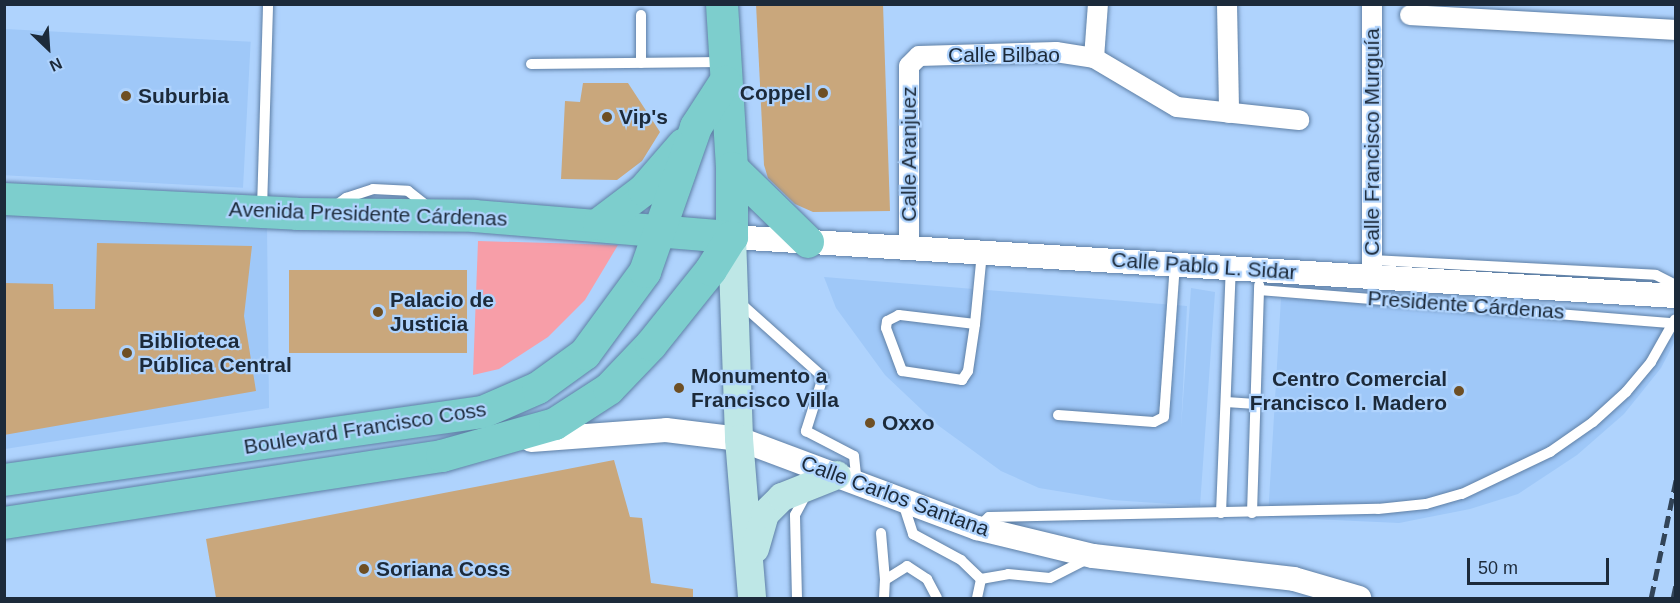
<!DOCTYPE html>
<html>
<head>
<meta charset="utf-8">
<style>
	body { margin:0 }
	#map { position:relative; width:1680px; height:603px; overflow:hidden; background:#afd3fd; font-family:Helvetica,sans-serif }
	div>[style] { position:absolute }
	.built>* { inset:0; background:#9fc8f8; transform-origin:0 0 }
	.green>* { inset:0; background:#f79ea8 }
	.building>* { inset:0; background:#c9a77c; transform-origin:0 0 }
	.roads { filter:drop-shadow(0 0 2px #5e7fa5) drop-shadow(0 0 2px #5e7fa5) }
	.service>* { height:10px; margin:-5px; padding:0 5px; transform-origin:5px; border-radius:5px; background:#fff }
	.minor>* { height:20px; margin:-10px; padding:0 10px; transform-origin:10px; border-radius:10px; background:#fff }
	.tertiary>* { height:24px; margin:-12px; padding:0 12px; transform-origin:12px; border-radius:12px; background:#fff }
	.secondary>* { height:28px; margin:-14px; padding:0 14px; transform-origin:14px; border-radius:14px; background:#bee7e6 }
	.primary>* { height:32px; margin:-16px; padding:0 16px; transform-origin:16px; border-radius:16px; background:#7dcecd }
	.rail>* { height:4.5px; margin-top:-2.25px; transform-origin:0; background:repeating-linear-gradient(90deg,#324458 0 12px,transparent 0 18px) }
	.dots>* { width:16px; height:16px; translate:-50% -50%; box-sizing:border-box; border:3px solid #afd3fd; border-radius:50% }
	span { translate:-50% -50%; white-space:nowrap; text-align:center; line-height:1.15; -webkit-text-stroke:4.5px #afd3fd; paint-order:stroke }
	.street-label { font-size:21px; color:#1c2a3a }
	.poi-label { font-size:21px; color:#1c2a3a; font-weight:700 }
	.right { translate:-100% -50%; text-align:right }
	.left { translate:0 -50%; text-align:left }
	.frame { position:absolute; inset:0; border:6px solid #1c2a3a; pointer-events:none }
	.north { position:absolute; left:18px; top:18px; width:60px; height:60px; -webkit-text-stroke:4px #afd3fd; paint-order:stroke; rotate:155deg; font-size:16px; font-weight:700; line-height:24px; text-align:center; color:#1c2a3a }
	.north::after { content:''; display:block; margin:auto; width:21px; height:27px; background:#1c2a3a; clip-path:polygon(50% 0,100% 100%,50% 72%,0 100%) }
	.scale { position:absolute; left:1467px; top:558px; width:142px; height:27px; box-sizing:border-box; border:3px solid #1c2a3a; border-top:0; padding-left:8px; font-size:18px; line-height:21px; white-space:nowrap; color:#1c2a3a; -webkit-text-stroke:4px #afd3fd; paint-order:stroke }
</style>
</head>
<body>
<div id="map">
	<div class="built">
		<i style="left:5px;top:29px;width:246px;height:146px;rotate:3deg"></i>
		<i style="clip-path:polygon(5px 214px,267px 225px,269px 408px,5px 449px)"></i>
		<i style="clip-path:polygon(824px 277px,1187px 306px,1181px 428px,1191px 288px,1215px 292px,1200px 506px,1112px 500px,1039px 488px,1001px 471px,939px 426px,885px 375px,836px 308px)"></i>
		<i style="clip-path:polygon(1281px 298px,1675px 325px,1675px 341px,1661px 368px,1624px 414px,1577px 455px,1518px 494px,1470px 509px,1399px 523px,1268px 517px)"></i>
	</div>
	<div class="green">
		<i style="clip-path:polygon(478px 241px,618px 245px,585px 300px,548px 337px,499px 369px,473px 375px)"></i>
	</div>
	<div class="building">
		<i style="clip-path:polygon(756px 4px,883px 4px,890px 211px,813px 212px,795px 204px,768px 178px,764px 165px)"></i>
		<i style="clip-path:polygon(583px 83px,628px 83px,660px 132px,642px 161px,617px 180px,561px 179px,565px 101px,580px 102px)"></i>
		<i style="clip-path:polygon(97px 243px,252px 246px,244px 316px,256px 391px,4px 435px,4px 283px,53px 284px,54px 309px,95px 309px)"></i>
		<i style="left:467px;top:270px;width:83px;height:178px;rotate:90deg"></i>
		<i style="clip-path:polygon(614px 460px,630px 517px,642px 518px,651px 583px,693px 589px,693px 598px,216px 598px,206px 539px)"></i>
	</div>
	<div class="roads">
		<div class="service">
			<i style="left:641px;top:63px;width:48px;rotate:-90deg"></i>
			<i style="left:531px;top:64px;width:192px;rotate:-0.6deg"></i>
			<i style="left:335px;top:206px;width:14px;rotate:-36deg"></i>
			<i style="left:346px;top:198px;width:28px;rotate:-18deg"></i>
			<i style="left:373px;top:189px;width:35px;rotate:3deg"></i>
			<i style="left:408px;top:191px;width:29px;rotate:38deg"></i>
			<i style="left:262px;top:209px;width:205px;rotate:-88.3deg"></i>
			<i style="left:1372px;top:260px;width:284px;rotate:3deg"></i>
			<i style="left:1656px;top:275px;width:22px;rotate:27deg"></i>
			<i style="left:1259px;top:290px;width:415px;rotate:4.6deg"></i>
			<i style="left:1673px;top:323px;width:4px;rotate:-63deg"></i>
			<i style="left:738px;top:301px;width:114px;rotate:41.8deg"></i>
			<i style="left:823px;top:377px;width:57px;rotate:107.5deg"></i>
			<i style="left:806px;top:431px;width:54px;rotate:27.5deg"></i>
			<i style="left:854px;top:456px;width:27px;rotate:84deg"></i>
			<i style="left:975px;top:324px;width:77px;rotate:-173.2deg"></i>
			<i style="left:899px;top:315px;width:13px;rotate:153deg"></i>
			<i style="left:887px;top:321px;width:7px;rotate:98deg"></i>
			<i style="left:886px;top:328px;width:46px;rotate:69.6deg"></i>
			<i style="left:902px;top:371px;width:61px;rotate:8.5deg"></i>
			<i style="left:962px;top:380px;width:11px;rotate:-56deg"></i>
			<i style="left:968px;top:371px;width:48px;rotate:-81.5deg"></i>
			<i style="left:975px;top:324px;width:72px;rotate:-84.4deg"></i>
			<i style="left:1226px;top:402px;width:30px;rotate:4deg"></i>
			<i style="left:1058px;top:415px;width:96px;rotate:4.2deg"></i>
			<i style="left:1154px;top:422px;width:11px;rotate:-27deg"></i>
			<i style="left:1164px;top:417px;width:153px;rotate:-85.9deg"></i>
			<i style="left:903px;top:503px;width:33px;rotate:72deg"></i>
			<i style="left:913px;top:534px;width:55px;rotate:28.4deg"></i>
			<i style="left:961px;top:560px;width:28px;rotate:44deg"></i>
			<i style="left:1221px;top:513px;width:245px;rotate:-87.7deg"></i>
			<i style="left:1252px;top:513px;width:228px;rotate:-88.2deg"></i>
			<i style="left:977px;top:528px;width:16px;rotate:-43deg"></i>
			<i style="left:989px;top:517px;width:389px;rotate:-1.2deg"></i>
			<i style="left:1378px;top:509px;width:48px;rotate:-5.9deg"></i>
			<i style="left:1426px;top:504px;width:37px;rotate:-16deg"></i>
			<i style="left:1462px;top:494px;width:98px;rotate:-25.5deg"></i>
			<i style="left:1550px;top:452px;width:52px;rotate:-34.9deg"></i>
			<i style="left:1593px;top:422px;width:45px;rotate:-42.3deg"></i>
			<i style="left:1626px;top:392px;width:39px;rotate:-50deg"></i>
			<i style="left:1651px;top:362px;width:45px;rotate:-60.6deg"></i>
			<i style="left:881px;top:533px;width:47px;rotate:85.1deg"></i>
			<i style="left:981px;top:579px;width:27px;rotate:-10deg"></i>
			<i style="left:1008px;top:574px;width:42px;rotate:5.4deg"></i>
			<i style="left:1050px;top:578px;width:44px;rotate:-27.1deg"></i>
			<i style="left:797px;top:598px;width:83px;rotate:-91.4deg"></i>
			<i style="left:795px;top:515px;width:24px;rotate:-62deg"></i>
			<i style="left:884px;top:598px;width:18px;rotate:-87deg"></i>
			<i style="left:885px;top:580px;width:26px;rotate:-32deg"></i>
			<i style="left:907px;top:566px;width:24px;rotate:33deg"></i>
			<i style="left:927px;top:579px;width:21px;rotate:62deg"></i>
			<i style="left:977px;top:598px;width:19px;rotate:-78deg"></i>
		</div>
		<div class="minor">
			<i style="left:1227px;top:4px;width:109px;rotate:88.9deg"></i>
			<i style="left:1410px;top:15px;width:266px;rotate:3.2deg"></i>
			<i style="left:1094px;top:58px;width:54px;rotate:-85.8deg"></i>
			<i style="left:909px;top:248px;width:182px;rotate:-90deg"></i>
			<i style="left:909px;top:66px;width:14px;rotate:-45deg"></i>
			<i style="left:919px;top:56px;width:137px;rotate:-1.7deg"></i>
			<i style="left:1056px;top:52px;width:38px;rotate:9deg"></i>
			<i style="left:1094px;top:58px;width:96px;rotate:30.6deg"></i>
			<i style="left:1177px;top:107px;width:123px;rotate:6.1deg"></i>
			<i style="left:1372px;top:279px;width:275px;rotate:-90deg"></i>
		</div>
		<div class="tertiary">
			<i style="left:732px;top:237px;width:946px;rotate:3.58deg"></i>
			<i style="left:531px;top:440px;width:135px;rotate:-4.2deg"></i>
			<i style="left:666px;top:430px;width:74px;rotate:7deg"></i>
			<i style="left:739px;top:439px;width:254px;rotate:20.5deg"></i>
			<i style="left:977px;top:528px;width:119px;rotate:13.6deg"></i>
			<i style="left:1093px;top:556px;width:202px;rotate:6.5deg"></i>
			<i style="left:1294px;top:579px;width:68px;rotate:16.3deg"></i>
		</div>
		<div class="secondary">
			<i style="left:732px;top:237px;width:202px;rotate:88deg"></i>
			<i style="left:739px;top:439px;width:160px;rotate:85.3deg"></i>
			<i style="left:755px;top:549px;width:36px;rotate:-74deg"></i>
			<i style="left:765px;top:514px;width:24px;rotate:-45deg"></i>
			<i style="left:782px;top:497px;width:59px;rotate:-21.8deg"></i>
		</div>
		<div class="primary">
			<i style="left:722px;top:4px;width:164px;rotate:86.5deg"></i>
			<i style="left:732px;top:168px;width:69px;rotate:90deg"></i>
			<i style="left:732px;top:168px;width:106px;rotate:44.2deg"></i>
			<i style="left:4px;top:199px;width:293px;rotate:2.9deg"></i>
			<i style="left:297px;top:214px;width:177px;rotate:0.6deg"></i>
			<i style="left:474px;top:216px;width:259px;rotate:4.7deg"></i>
			<i style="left:599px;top:224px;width:56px;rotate:-37.1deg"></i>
			<i style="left:644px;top:190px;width:60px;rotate:-49.1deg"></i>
			<i style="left:4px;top:480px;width:484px;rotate:-8.1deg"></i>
			<i style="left:483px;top:412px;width:60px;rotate:-23.6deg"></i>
			<i style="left:538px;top:388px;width:58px;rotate:-35.9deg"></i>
			<i style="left:585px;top:354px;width:102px;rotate:-53.8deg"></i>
			<i style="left:645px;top:272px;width:154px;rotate:-70.6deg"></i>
			<i style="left:696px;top:127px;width:54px;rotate:-57.2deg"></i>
			<i style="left:4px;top:523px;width:443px;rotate:-8.7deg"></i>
			<i style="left:442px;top:456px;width:117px;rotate:-15.8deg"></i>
			<i style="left:555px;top:424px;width:64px;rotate:-32.9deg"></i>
			<i style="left:609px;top:389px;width:61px;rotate:-46.3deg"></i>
			<i style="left:651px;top:345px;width:96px;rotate:-51.3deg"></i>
			<i style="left:711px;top:270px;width:39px;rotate:-58deg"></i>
		</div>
	</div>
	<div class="rail">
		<i style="left:1651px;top:598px;width:122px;rotate:-78.1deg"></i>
		<i style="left:1673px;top:598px;width:14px;rotate:-78deg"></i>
	</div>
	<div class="dots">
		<i style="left:823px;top:93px;background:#6e4f24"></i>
		<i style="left:126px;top:96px;background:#6e4f24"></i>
		<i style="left:607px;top:117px;background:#6e4f24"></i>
		<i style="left:378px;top:312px;background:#6e4f24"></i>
		<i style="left:127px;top:353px;background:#6e4f24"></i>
		<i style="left:679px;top:388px;background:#6e4f24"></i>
		<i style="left:1459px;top:391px;background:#6e4f24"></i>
		<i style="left:870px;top:423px;background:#6e4f24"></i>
		<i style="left:364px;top:569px;background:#6e4f24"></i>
	</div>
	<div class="street-label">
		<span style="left:1004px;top:55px">Calle Bilbao</span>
		<span style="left:1372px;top:142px;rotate:-90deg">Calle Francisco Murguía</span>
		<span style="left:909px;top:154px;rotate:-90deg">Calle Aranjuez</span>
		<span style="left:368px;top:214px;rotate:2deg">Avenida Presidente Cárdenas</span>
		<span style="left:1204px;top:266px;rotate:4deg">Calle Pablo L. Sidar</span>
		<span style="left:1466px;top:305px;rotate:4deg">Presidente Cárdenas</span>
		<span style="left:365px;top:428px;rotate:-9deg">Boulevard Francisco Coss</span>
		<span style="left:895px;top:496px;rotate:20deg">Calle Carlos Santana</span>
	</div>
	<div class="poi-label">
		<span class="right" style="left:811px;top:93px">Coppel</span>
		<span class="left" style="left:138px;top:96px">Suburbia</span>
		<span class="left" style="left:619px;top:117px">Vip's</span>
		<span class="left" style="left:390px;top:312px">Palacio de<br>Justicia</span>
		<span class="left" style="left:139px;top:353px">Biblioteca<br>Pública Central</span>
		<span class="left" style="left:691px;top:388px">Monumento a<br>Francisco Villa</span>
		<span class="right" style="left:1447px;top:391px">Centro Comercial<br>Francisco I. Madero</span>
		<span class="left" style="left:882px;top:423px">Oxxo</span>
		<span class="left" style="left:376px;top:569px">Soriana Coss</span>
	</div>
	<div class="frame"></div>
	<div class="north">N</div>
	<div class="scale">50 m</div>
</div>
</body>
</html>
